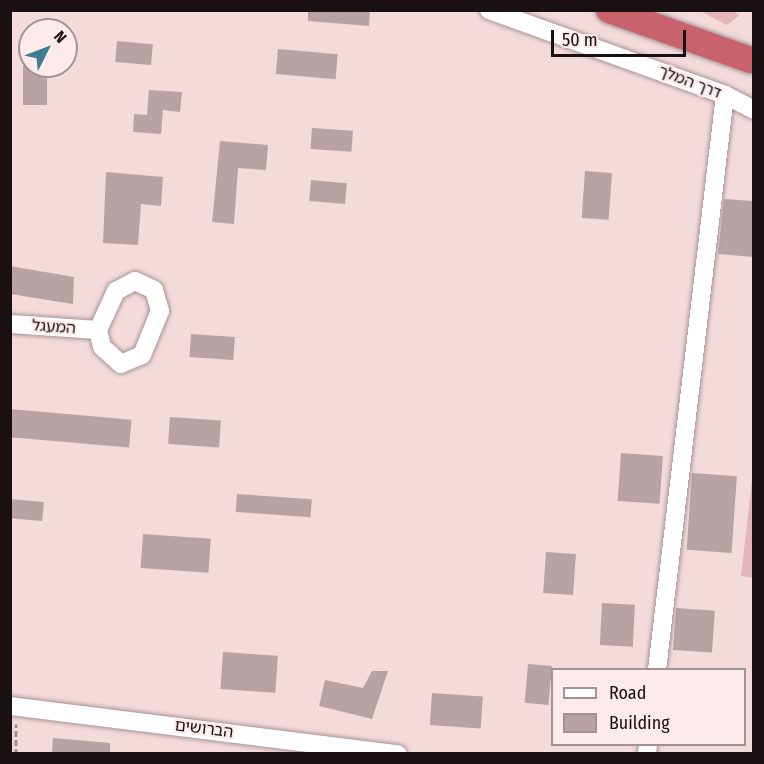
<!DOCTYPE html>
<html>
<head>
<meta charset="utf-8">
<style>
	body { margin:0 }
	#map { position:relative; width:764px; height:764px; overflow:hidden; background:#f3dbdc; font-family:"Fira Sans Condensed","Noto Sans Hebrew",sans-serif }
	div>[style] { position:absolute }
	.green>* { inset:0; background:#e4b5b8 }
	.building>* { inset:0; background:#b8a2a3; transform-origin:0 0 }
	.path>* { height:3px; margin-top:-1.5px; transform-origin:0; background:repeating-linear-gradient(90deg,#a39192 0 6px,transparent 0 9px) }
	.roads { filter:drop-shadow(0 0 2px #a99394) drop-shadow(0 0 2px #a99394) }
	.minor>* { height:18px; margin:-9px; padding:0 9px; transform-origin:9px; border-radius:9px; background:#fff }
	.highway>* { height:26px; margin:-13px; padding:0 13px; transform-origin:13px; border-radius:13px; background:#c8626d }
	span { translate:-50% -50%; white-space:nowrap; text-align:center; line-height:1.15; -webkit-text-stroke:4.5px #fdeaeb; paint-order:stroke }
	.street-label { font-size:16px; color:#181011 }
	.frame { position:absolute; inset:0; border:12px solid #181011; pointer-events:none }
	.legend { position:absolute; left:551px; top:668px; width:195px; height:78px; box-sizing:border-box; background:#fdeaeb; border:2px solid #a19394; margin:0; padding:8px 10px; list-style:none; font-size:18px; color:#181011 }
	.legend li { display:flex; align-items:center; gap:12px; height:30px }
	.legend b { width:30px; border:2px solid #a19394 }
	.north { position:absolute; left:18px; top:18px; width:60px; height:60px; box-sizing:border-box; background:#fdeaeb; border:2px solid #a19394; border-radius:50%; rotate:48deg; font-size:16px; font-weight:700; line-height:24px; text-align:center; color:#181011 }
	.north::after { content:''; display:block; margin:auto; width:21px; height:27px; background:#3f7c92; clip-path:polygon(50% 0,100% 100%,50% 72%,0 100%) }
	.scale { position:absolute; left:551px; top:30px; width:135px; height:27px; box-sizing:border-box; border:3px solid #181011; border-top:0; padding-left:8px; font-size:18px; line-height:21px; white-space:nowrap; color:#181011; -webkit-text-stroke:4px #fdeaeb; paint-order:stroke }
</style>
</head>
<body>
<div id="map">
	<div class="green">
		<i style="clip-path:polygon(700px 11px,734px 11px,739px 16px,727px 25px)"></i>
		<i style="clip-path:polygon(753px 471px,754px 578px,753px 578px,741px 576px)"></i>
	</div>
	<div class="building">
		<i style="clip-path:polygon(308px 10px,370px 10px,369px 26px,308px 21px)"></i>
		<i style="left:117px;top:41px;width:36px;height:21px;rotate:5deg"></i>
		<i style="left:278px;top:49px;width:60px;height:25px;rotate:5deg"></i>
		<i style="left:23px;top:66px;width:24px;height:39px"></i>
		<i style="clip-path:polygon(149px 90px,182px 92px,180px 112px,163px 110px,161px 134px,133px 132px,134px 114px,147px 115px)"></i>
		<i style="left:312px;top:128px;width:41px;height:21px;rotate:4deg"></i>
		<i style="clip-path:polygon(220px 141px,268px 145px,266px 170px,238px 168px,234px 224px,212px 222px)"></i>
		<i style="left:585px;top:171px;width:27px;height:47px;rotate:4deg"></i>
		<i style="clip-path:polygon(106px 172px,163px 177px,161px 206px,141px 204px,138px 245px,103px 243px)"></i>
		<i style="left:311px;top:180px;width:36px;height:21px;rotate:5deg"></i>
		<i style="clip-path:polygon(724px 199px,753px 201px,753px 257px,718px 254px)"></i>
		<i style="clip-path:polygon(10px 266px,74px 277px,73px 304px,10px 294px)"></i>
		<i style="left:191px;top:334px;width:44px;height:23px;rotate:4deg"></i>
		<i style="left:10px;top:409px;width:122px;height:28px;rotate:5deg"></i>
		<i style="left:170px;top:417px;width:51px;height:27px;rotate:4deg"></i>
		<i style="left:621px;top:453px;width:42px;height:48px;rotate:4deg"></i>
		<i style="left:692px;top:473px;width:45px;height:77px;rotate:4deg"></i>
		<i style="left:237px;top:494px;width:75px;height:18px;rotate:4deg"></i>
		<i style="left:10px;top:499px;width:34px;height:19px;rotate:5deg"></i>
		<i style="left:143px;top:534px;width:68px;height:34px;rotate:4deg"></i>
		<i style="left:546px;top:552px;width:30px;height:41px;rotate:4deg"></i>
		<i style="left:602px;top:603px;width:33px;height:42px;rotate:3deg"></i>
		<i style="left:676px;top:608px;width:39px;height:42px;rotate:4deg"></i>
		<i style="left:223px;top:652px;width:55px;height:37px;rotate:4deg"></i>
		<i style="left:528px;top:664px;width:24px;height:39px;rotate:5deg"></i>
		<i style="clip-path:polygon(372px 671px,388px 671px,372px 719px,319px 706px,325px 680px,363px 688px)"></i>
		<i style="left:432px;top:693px;width:51px;height:32px;rotate:4deg"></i>
		<i style="clip-path:polygon(53px 738px,110px 743px,110px 753px,52px 753px)"></i>
	</div>
	<div class="path">
		<i style="left:16px;top:754px;width:30px;rotate:-90deg"></i>
	</div>
	<div class="roads">
		<div class="minor">
			<i style="left:489px;top:10px;width:251px;rotate:19.8deg"></i>
			<i style="left:725px;top:95px;width:33px;rotate:27deg"></i>
			<i style="left:135px;top:281px;width:21px;rotate:25deg"></i>
			<i style="left:154px;top:290px;width:22px;rotate:74deg"></i>
			<i style="left:160px;top:311px;width:48px;rotate:112.2deg"></i>
			<i style="left:142px;top:355px;width:23px;rotate:157deg"></i>
			<i style="left:121px;top:364px;width:25px;rotate:-138deg"></i>
			<i style="left:102px;top:347px;width:17px;rotate:-103deg"></i>
			<i style="left:98px;top:330px;width:43px;rotate:-65.2deg"></i>
			<i style="left:116px;top:291px;width:21px;rotate:-28deg"></i>
			<i style="left:10px;top:324px;width:88px;rotate:3.9deg"></i>
			<i style="left:657px;top:670px;width:579px;rotate:-83.26deg"></i>
			<i style="left:10px;top:706px;width:391px;rotate:7.1deg"></i>
			<i style="left:647px;top:754px;width:10px;rotate:-84deg"></i>
		</div>
		<div class="highway">
			<i style="left:609px;top:10px;width:150px;rotate:19.5deg"></i>
		</div>
	</div>
	<div class="street-label">
		<span style="left:690px;top:82px;rotate:21deg">דרך המלך</span>
		<span style="left:54px;top:327px;rotate:4deg">המעגל</span>
		<span style="left:204px;top:729px;rotate:7deg">הברושים</span>
	</div>
	<div class="frame"></div>
	<ul class="legend">
	<li><b style="height:8px;background:#fff"></b>Road</li>
	<li><b style="height:16px;background:#b8a2a3"></b>Building</li>
	</ul>
	<div class="north">N</div>
	<div class="scale">50 m</div>
</div>
</body>
</html>
